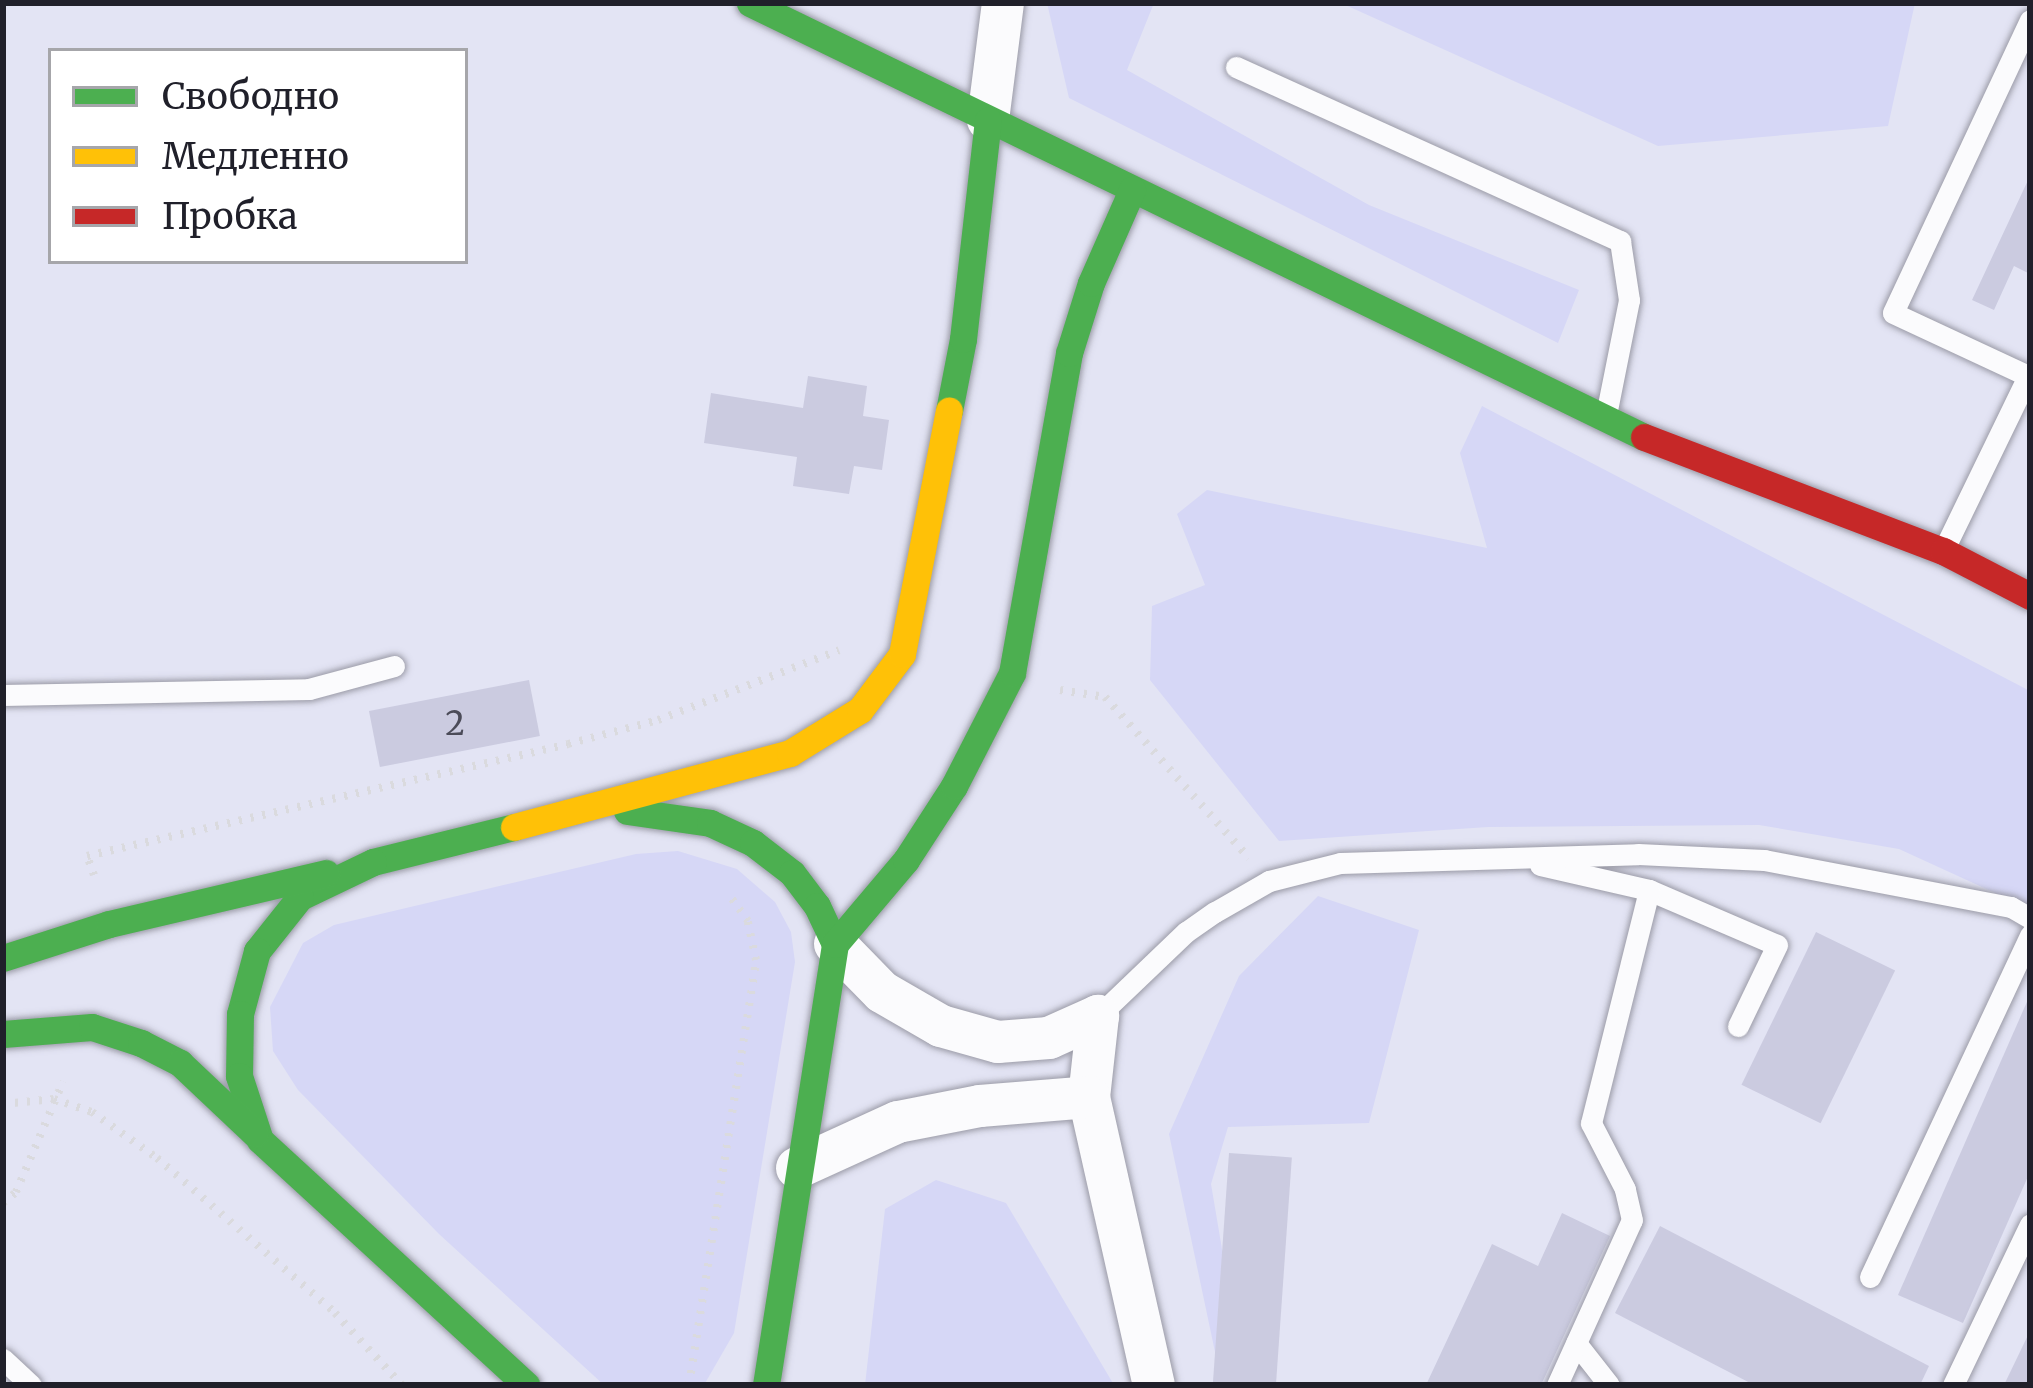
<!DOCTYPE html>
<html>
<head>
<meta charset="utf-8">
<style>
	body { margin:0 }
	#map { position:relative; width:2033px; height:1388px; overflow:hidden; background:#e3e4f4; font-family:Merriweather,serif }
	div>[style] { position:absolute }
	.green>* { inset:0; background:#d6d7f6 }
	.building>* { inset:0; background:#cbcbe0; transform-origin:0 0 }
	.path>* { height:8px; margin-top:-4px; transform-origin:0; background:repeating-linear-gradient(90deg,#dadade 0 3px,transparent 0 12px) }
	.roads { filter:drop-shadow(0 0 3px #9b9ba7) drop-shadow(0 0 3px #9b9ba7) }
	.lane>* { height:21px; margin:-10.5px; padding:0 10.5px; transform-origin:10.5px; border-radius:10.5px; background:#fbfbfd }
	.street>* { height:42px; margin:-21px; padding:0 21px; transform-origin:21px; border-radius:21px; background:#fbfbfd }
	.fast>* { height:27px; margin:-13.5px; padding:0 13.5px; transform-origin:13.5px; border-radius:13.5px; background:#4caf50 }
	.slow>* { height:27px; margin:-13.5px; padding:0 13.5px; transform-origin:13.5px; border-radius:13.5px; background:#ffc107 }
	.jam>* { height:27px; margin:-13.5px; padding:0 13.5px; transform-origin:13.5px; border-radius:13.5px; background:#c62828 }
	span { translate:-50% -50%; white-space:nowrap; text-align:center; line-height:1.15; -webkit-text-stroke:9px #fff; paint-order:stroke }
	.number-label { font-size:33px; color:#4b4b58 }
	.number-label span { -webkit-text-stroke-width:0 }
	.frame { position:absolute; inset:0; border:6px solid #20202a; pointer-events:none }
	.legend { position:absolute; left:48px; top:48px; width:420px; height:216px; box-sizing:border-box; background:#fff; border:3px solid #a6a6aa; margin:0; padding:15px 21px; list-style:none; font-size:36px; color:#20202a }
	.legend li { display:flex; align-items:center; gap:24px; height:60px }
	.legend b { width:60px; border:3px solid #a6a6aa }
</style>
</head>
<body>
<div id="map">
	<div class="green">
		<i style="clip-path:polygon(1047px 3px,1154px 3px,1127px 70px,1369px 205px,1579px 290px,1558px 343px,1069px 98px)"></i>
		<i style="clip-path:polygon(1341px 3px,1915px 3px,1888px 126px,1658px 146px)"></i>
		<i style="clip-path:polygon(1482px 406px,2030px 691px,2030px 909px,1899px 849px,1759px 825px,1488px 827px,1279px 841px,1150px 680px,1152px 606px,1205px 585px,1177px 514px,1207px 490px,1487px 548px,1460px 453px)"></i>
		<i style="clip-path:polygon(678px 851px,737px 869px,775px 902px,791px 932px,795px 962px,734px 1333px,704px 1385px,604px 1385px,439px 1234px,298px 1090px,273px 1051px,270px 1007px,303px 943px,334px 925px,636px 854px)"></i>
		<i style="clip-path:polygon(1318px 896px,1419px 930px,1369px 1123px,1228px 1127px,1211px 1184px,1245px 1385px,1222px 1385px,1169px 1134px,1239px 976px)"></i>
		<i style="clip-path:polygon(936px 1180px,1006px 1203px,1114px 1385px,865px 1385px,885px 1209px)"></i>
	</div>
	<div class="building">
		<i style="clip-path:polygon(2030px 176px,2030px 274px,2014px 266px,1994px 310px,1972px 300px)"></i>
		<i style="clip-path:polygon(808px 376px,867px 386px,863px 416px,889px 420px,882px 470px,854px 466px,849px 494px,793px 486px,797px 457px,704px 443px,711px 393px,803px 408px)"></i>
		<i style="left:529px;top:680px;width:57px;height:163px;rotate:79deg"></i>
		<i style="left:1816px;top:932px;width:88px;height:170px;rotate:26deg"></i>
		<i style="clip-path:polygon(2030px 995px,2030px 1172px,1963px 1323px,1898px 1295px)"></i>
		<i style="left:1229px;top:1153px;width:63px;height:233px;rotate:4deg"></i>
		<i style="clip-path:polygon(1562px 1213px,1610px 1236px,1541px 1385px,1426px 1385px,1492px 1244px,1538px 1266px)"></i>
		<i style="clip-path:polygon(1660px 1226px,1929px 1366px,1920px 1385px,1754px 1385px,1615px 1313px)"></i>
		<i style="clip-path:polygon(2030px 1331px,2030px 1385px,2004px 1385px)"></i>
	</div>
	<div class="path">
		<i style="left:1060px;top:690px;width:46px;rotate:8.8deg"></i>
		<i style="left:1105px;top:697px;width:216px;rotate:48.2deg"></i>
		<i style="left:94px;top:875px;width:20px;rotate:-110deg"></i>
		<i style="left:87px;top:856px;width:494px;rotate:-13.1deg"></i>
		<i style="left:568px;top:744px;width:93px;rotate:-14.9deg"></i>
		<i style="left:658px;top:720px;width:194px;rotate:-21.1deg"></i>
		<i style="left:3px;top:1104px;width:51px;rotate:-5.6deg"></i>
		<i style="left:54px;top:1099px;width:40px;rotate:18.9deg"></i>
		<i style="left:92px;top:1112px;width:80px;rotate:35.3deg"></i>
		<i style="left:157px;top:1158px;width:236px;rotate:41deg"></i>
		<i style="left:335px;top:1313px;width:98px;rotate:47.1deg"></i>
		<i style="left:3px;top:1203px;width:17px;rotate:-40deg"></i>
		<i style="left:16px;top:1192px;width:120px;rotate:-66.9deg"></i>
		<i style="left:689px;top:1385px;width:430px;rotate:-81deg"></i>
		<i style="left:756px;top:960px;width:40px;rotate:-102deg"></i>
		<i style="left:748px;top:921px;width:31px;rotate:-126deg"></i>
	</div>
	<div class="roads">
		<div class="lane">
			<i style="left:2030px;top:20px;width:323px;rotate:115.1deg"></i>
			<i style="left:1893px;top:313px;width:151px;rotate:25deg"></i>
			<i style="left:1236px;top:67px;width:422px;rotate:24.4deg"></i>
			<i style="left:1620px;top:241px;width:60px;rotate:81.3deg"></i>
			<i style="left:1629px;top:300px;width:117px;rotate:101.3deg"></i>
			<i style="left:1946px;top:545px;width:188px;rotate:-64.1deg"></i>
			<i style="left:3px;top:695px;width:306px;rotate:-1.1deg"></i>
			<i style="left:309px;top:689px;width:88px;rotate:-15.1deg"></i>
			<i style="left:1540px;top:865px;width:112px;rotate:12.9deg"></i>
			<i style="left:1649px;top:890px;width:139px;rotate:23.3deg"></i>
			<i style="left:1777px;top:945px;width:90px;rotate:115.7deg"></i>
			<i style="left:1098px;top:1016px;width:122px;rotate:-43.7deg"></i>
			<i style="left:1186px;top:932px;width:35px;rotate:-35deg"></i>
			<i style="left:1215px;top:912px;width:62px;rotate:-29.9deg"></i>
			<i style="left:1269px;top:881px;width:73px;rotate:-14.2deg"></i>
			<i style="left:1340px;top:863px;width:298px;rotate:-1.7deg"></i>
			<i style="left:1638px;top:854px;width:126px;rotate:2.7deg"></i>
			<i style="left:1764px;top:860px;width:251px;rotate:10.8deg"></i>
			<i style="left:2011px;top:907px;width:22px;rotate:30deg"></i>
			<i style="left:1870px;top:1277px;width:378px;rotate:-64.9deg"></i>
			<i style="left:1576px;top:1343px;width:53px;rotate:51.8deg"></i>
			<i style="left:3px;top:1359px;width:38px;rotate:43deg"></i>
			<i style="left:1557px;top:1385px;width:181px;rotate:-65.6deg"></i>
			<i style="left:1632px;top:1220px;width:32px;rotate:-103deg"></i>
			<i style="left:1625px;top:1189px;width:74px;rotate:-117.3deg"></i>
			<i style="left:1591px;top:1123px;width:240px;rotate:-76deg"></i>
			<i style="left:1953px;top:1385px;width:178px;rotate:-64.4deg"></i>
		</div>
		<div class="street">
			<i style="left:988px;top:120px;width:118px;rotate:-82.7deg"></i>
			<i style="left:835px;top:944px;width:67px;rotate:45.6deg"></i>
			<i style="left:882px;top:992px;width:68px;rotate:30deg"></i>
			<i style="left:941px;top:1026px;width:59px;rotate:15.7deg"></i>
			<i style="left:998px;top:1042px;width:51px;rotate:-4.5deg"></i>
			<i style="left:1049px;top:1038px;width:54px;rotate:-24.2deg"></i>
			<i style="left:1098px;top:1016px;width:81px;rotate:96.3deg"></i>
			<i style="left:1089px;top:1097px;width:295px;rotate:77.3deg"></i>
			<i style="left:797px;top:1168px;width:111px;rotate:-24.5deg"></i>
			<i style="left:898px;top:1122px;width:84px;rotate:-11deg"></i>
			<i style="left:980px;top:1106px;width:109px;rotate:-4.7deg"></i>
		</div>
		<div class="fast">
			<i style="left:750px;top:3px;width:994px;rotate:25.89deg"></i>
			<i style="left:949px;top:411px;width:73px;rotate:-79deg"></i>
			<i style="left:963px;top:339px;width:220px;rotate:-83.5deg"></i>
			<i style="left:627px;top:811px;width:84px;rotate:8.2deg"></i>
			<i style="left:710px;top:823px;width:47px;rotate:24.9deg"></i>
			<i style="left:753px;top:843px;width:49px;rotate:37.6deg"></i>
			<i style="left:792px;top:873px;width:41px;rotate:52.9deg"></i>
			<i style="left:817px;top:906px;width:42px;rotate:64.7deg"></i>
			<i style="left:514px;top:827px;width:145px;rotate:166.1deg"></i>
			<i style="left:373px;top:862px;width:81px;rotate:154.4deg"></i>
			<i style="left:300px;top:897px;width:69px;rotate:128.5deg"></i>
			<i style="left:257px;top:951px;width:65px;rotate:105.1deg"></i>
			<i style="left:240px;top:1014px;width:62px;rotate:90.9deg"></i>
			<i style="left:239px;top:1076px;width:67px;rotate:71.8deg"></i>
			<i style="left:260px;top:1140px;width:362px;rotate:42.6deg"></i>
			<i style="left:3px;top:958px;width:111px;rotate:-17.8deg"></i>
			<i style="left:109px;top:924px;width:223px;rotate:-13.2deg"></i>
			<i style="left:3px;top:1034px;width:89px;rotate:-4.5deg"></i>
			<i style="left:92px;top:1027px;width:52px;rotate:18.1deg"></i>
			<i style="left:141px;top:1043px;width:44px;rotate:27.1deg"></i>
			<i style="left:180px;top:1063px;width:103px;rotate:43.4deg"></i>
			<i style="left:766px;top:1385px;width:446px;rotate:-81.1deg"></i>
			<i style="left:835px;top:944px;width:110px;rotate:-49.8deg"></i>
			<i style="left:906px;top:860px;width:88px;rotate:-57deg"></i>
			<i style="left:954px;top:786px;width:127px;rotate:-62.8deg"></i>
			<i style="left:1012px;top:673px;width:325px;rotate:-79.9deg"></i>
			<i style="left:1069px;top:353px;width:73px;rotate:-72.6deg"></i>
			<i style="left:1091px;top:283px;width:102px;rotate:-66.2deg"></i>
		</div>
		<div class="slow">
			<i style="left:514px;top:827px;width:286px;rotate:-15deg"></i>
			<i style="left:790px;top:753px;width:82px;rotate:-31.6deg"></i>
			<i style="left:860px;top:710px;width:70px;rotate:-53.1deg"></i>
			<i style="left:902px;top:654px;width:248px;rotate:-79.1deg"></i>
		</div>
		<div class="jam">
			<i style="left:1644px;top:437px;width:320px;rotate:20.9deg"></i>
			<i style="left:1943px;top:551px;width:98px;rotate:27.3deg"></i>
		</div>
	</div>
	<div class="number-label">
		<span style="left:455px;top:724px">2</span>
	</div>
	<div class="frame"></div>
	<ul class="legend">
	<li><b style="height:15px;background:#4caf50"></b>Свободно</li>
	<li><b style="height:15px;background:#ffc107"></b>Медленно</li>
	<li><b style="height:15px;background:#c62828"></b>Пробка</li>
	</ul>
</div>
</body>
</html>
